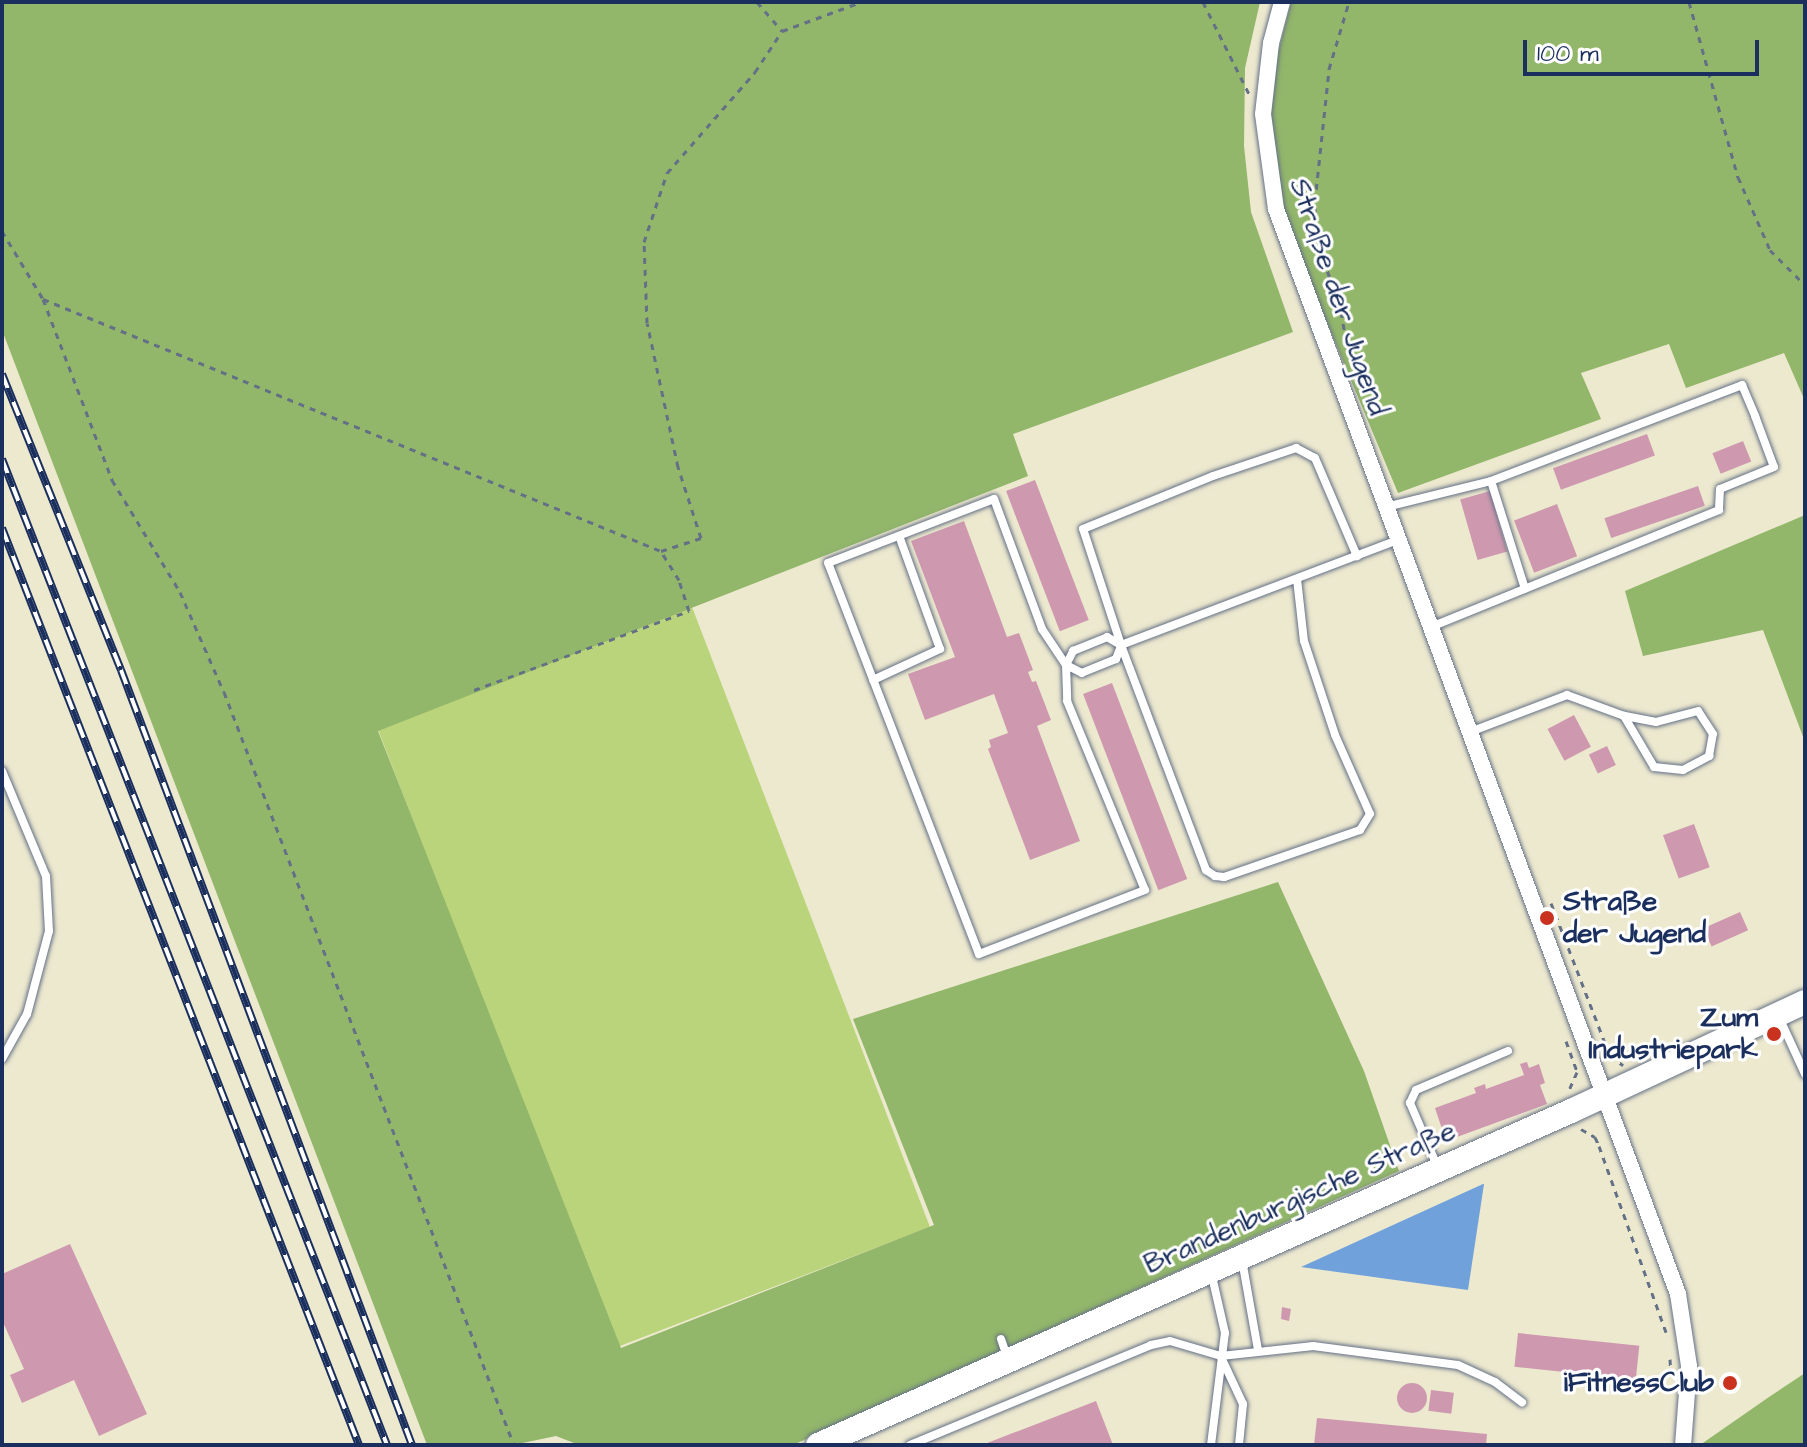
<!DOCTYPE html>
<html>
<head>
<meta charset="utf-8">
<style>
	body { margin:0 }
	#map { position:relative; width:1807px; height:1447px; overflow:hidden; background:#ede9cf; font-family:"Architects Daughter",sans-serif }
	div>[style] { position:absolute }
	.green>* { inset:0; background:#b9d47a; transform-origin:0 0 }
	.forest>* { inset:0; background:#92b66a }
	.water>* { inset:0; background:#70a1db }
	.building>* { inset:0; background:#ce99af; transform-origin:0 0 }
	.round { border-radius:50% }
	.path>* { height:3px; margin-top:-1.5px; transform-origin:0; background:repeating-linear-gradient(90deg,#647086 0 6px,transparent 0 12px) }
	.roads { filter:drop-shadow(0 0 2px #647086) drop-shadow(0 0 2px #647086) }
	.lane>* { height:8px; margin:-4px; padding:0 4px; transform-origin:4px; border-radius:4px; background:#fff }
	.street>* { height:16px; margin:-8px; padding:0 8px; transform-origin:8px; border-radius:8px; background:#fff }
	.secondary>* { height:24px; margin:-12px; padding:0 12px; transform-origin:12px; border-radius:12px; background:#fff }
	.rail>* { height:8px; margin-top:-4px; transform-origin:0; background:repeating-linear-gradient(90deg,#fff 0 15px,#1b2f5e 0 30px); box-sizing:border-box; border-block:2px solid #1b2f5e }
	.dots>* { width:22px; height:22px; translate:-50% -50%; box-sizing:border-box; border:4px solid #fff; border-radius:50% }
	span { translate:-50% -50%; white-space:nowrap; text-align:center; line-height:1.15; -webkit-text-stroke:6px #fff; paint-order:stroke }
	.street-label { font-size:28px; color:#1b2f5e }
	.poi-label { font-size:28px; color:#1b2f5e; font-weight:700 }
	.left { translate:0 -50%; text-align:left }
	.right { translate:-100% -50%; text-align:right }
	.frame { position:absolute; inset:0; border:4px solid #1b2f5e; pointer-events:none }
	.scale { position:absolute; left:1523px; top:40px; width:236px; height:36px; box-sizing:border-box; border:4px solid #1b2f5e; border-top:0; padding-left:10px; font-size:24px; line-height:28px; white-space:nowrap; color:#1b2f5e; -webkit-text-stroke:6px #fff; paint-order:stroke }
</style>
</head>
<body>
<div id="map">
	<div class="green">
		<i style="left:692px;top:607px;width:664px;height:337px;rotate:69deg"></i>
	</div>
	<div class="forest">
		<i style="clip-path:polygon(2px 2px,1260px 2px,1245px 68px,1244px 146px,1251px 212px,1293px 332px,1013px 434px,1028px 476px,378px 731px,621px 1348px,934px 1225px,853px 1019px,1278px 882px,1364px 1071px,1399px 1171px,793px 1445px,579px 1445px,556px 1436px,513px 1445px,427px 1445px,2px 330px)"></i>
		<i style="clip-path:polygon(1291px 2px,1805px 2px,1805px 401px,1784px 353px,1686px 388px,1669px 344px,1581px 373px,1601px 419px,1398px 493px,1290px 234px,1277px 181px,1270px 137px,1271px 101px,1274px 68px)"></i>
		<i style="clip-path:polygon(1805px 515px,1805px 742px,1763px 630px,1643px 656px,1625px 591px)"></i>
		<i style="clip-path:polygon(1805px 1373px,1805px 1445px,1700px 1445px,1769px 1397px)"></i>
	</div>
	<div class="water">
		<i style="clip-path:polygon(1484px 1184px,1468px 1290px,1301px 1267px,1483px 1184px)"></i>
	</div>
	<div class="building">
		<i style="left:1647px;top:434px;width:23px;height:100px;rotate:70deg"></i>
		<i style="left:1743px;top:441px;width:22px;height:33px;rotate:68deg"></i>
		<i style="left:1035px;top:480px;width:150px;height:31px;rotate:69deg"></i>
		<i style="left:1698px;top:486px;width:21px;height:99px;rotate:71deg"></i>
		<i style="left:1490px;top:491px;width:63px;height:31px;rotate:74deg"></i>
		<i style="left:1557px;top:504px;width:56px;height:46px;rotate:69deg"></i>
		<i style="clip-path:polygon(964px 521px,1007px 637px,1019px 633px,1033px 670px,1028px 672px,1032px 682px,1036px 681px,1051px 720px,1037px 726px,1080px 841px,1030px 860px,988px 749px,991px 747px,989px 740px,1008px 733px,994px 694px,925px 720px,908px 674px,955px 657px,911px 541px)"></i>
		<i style="left:1112px;top:683px;width:210px;height:31px;rotate:69deg"></i>
		<i style="left:1574px;top:715px;width:36px;height:30px;rotate:62deg"></i>
		<i style="left:1607px;top:746px;width:21px;height:20px;rotate:65deg"></i>
		<i style="left:1694px;top:824px;width:46px;height:33px;rotate:70deg"></i>
		<i style="left:1740px;top:912px;width:20px;height:40px;rotate:66deg"></i>
		<i style="clip-path:polygon(1527px 1062px,1529px 1068px,1539px 1064px,1545px 1083px,1540px 1085px,1547px 1104px,1446px 1141px,1435px 1108px,1476px 1093px,1474px 1088px,1485px 1084px,1486px 1089px,1524px 1075px,1520px 1064px)"></i>
		<i style="clip-path:polygon(70px 1244px,147px 1414px,99px 1436px,74px 1380px,22px 1403px,10px 1375px,24px 1369px,2px 1320px,2px 1274px)"></i>
		<i style="clip-path:polygon(1282px 1307px,1291px 1309px,1289px 1321px,1281px 1319px)"></i>
		<i style="left:1518px;top:1333px;width:122px;height:34px;rotate:6deg"></i>
		<i class="round" style="left:1397px;top:1383px;width:30px;height:30px"></i>
		<i style="left:1431px;top:1390px;width:23px;height:21px;rotate:7deg"></i>
		<i style="clip-path:polygon(1096px 1401px,1113px 1445px,982px 1445px)"></i>
		<i style="clip-path:polygon(1317px 1418px,1487px 1434px,1486px 1445px,1314px 1445px)"></i>
	</div>
	<div class="path">
		<i style="left:757px;top:2px;width:38px;rotate:49deg"></i>
		<i style="left:782px;top:31px;width:84px;rotate:-20.2deg"></i>
		<i style="left:1203px;top:2px;width:105px;rotate:63.4deg"></i>
		<i style="left:1689px;top:2px;width:182px;rotate:74.4deg"></i>
		<i style="left:1738px;top:177px;width:80px;rotate:66.3deg"></i>
		<i style="left:1770px;top:250px;width:49px;rotate:45deg"></i>
		<i style="left:2px;top:231px;width:79px;rotate:58.9deg"></i>
		<i style="left:43px;top:299px;width:194px;rotate:69.1deg"></i>
		<i style="left:112px;top:480px;width:131px;rotate:58.7deg"></i>
		<i style="left:180px;top:592px;width:109px;rotate:66.3deg"></i>
		<i style="left:224px;top:692px;width:807px;rotate:68.94deg"></i>
		<i style="left:43px;top:299px;width:667px;rotate:22.18deg"></i>
		<i style="left:661px;top:551px;width:42px;rotate:-18deg"></i>
		<i style="left:701px;top:538px;width:75px;rotate:-107.9deg"></i>
		<i style="left:678px;top:467px;width:147px;rotate:-102.1deg"></i>
		<i style="left:647px;top:323px;width:81px;rotate:-92.1deg"></i>
		<i style="left:644px;top:242px;width:73px;rotate:-71.6deg"></i>
		<i style="left:667px;top:173px;width:134px;rotate:-48.9deg"></i>
		<i style="left:755px;top:72px;width:49px;rotate:-56.6deg"></i>
		<i style="left:1348px;top:353px;width:43px;rotate:-99.5deg"></i>
		<i style="left:1341px;top:311px;width:78px;rotate:-108.7deg"></i>
		<i style="left:1316px;top:237px;width:36px;rotate:-92deg"></i>
		<i style="left:1315px;top:201px;width:133px;rotate:-83.9deg"></i>
		<i style="left:1329px;top:69px;width:70px;rotate:-73.4deg"></i>
		<i style="left:474px;top:690px;width:229px;rotate:-20.2deg"></i>
		<i style="left:689px;top:611px;width:33px;rotate:-108deg"></i>
		<i style="left:679px;top:580px;width:34px;rotate:-122deg"></i>
		<i style="left:1551px;top:903px;width:164px;rotate:68.9deg"></i>
		<i style="left:1610px;top:1056px;width:16px;rotate:35deg"></i>
		<i style="left:1566px;top:1041px;width:33px;rotate:70deg"></i>
		<i style="left:1577px;top:1072px;width:20px;rotate:114deg"></i>
		<i style="left:1581px;top:1129px;width:16px;rotate:30deg"></i>
		<i style="left:1595px;top:1137px;width:10px;rotate:66deg"></i>
		<i style="left:1599px;top:1146px;width:198px;rotate:70.2deg"></i>
		<i style="left:1670px;top:1359px;width:17px;rotate:87deg"></i>
	</div>
	<div class="roads">
		<div class="lane">
			<i style="left:1491px;top:481px;width:113px;rotate:72.5deg"></i>
			<i style="left:994px;top:499px;width:139px;rotate:69.7deg"></i>
			<i style="left:1042px;top:629px;width:43px;rotate:56.3deg"></i>
			<i style="left:1066px;top:665px;width:36px;rotate:88deg"></i>
			<i style="left:1067px;top:701px;width:204px;rotate:67.6deg"></i>
			<i style="left:1145px;top:890px;width:178px;rotate:158.9deg"></i>
			<i style="left:979px;top:954px;width:419px;rotate:-111.1deg"></i>
			<i style="left:828px;top:563px;width:178px;rotate:-21.1deg"></i>
			<i style="left:1386px;top:507px;width:108px;rotate:-13.9deg"></i>
			<i style="left:1491px;top:481px;width:269px;rotate:-20.9deg"></i>
			<i style="left:1742px;top:385px;width:34px;rotate:67deg"></i>
			<i style="left:1755px;top:416px;width:54px;rotate:69.6deg"></i>
			<i style="left:1774px;top:467px;width:58px;rotate:157.8deg"></i>
			<i style="left:1720px;top:489px;width:21px;rotate:93deg"></i>
			<i style="left:1719px;top:510px;width:311px;rotate:157.9deg"></i>
			<i style="left:1297px;top:579px;width:62px;rotate:83.6deg"></i>
			<i style="left:1304px;top:641px;width:99px;rotate:71.7deg"></i>
			<i style="left:1335px;top:735px;width:86px;rotate:66.1deg"></i>
			<i style="left:1370px;top:814px;width:19px;rotate:122deg"></i>
			<i style="left:1360px;top:830px;width:144px;rotate:160.9deg"></i>
			<i style="left:1224px;top:877px;width:9px;rotate:-174deg"></i>
			<i style="left:1215px;top:876px;width:11px;rotate:-146deg"></i>
			<i style="left:1206px;top:870px;width:241px;rotate:-110.7deg"></i>
			<i style="left:1121px;top:645px;width:122px;rotate:-108.1deg"></i>
			<i style="left:1083px;top:529px;width:140px;rotate:-22.2deg"></i>
			<i style="left:1213px;top:476px;width:88px;rotate:-18.6deg"></i>
			<i style="left:1296px;top:448px;width:21px;rotate:28deg"></i>
			<i style="left:1315px;top:458px;width:107px;rotate:66.8deg"></i>
			<i style="left:1121px;top:646px;width:14px;rotate:111deg"></i>
			<i style="left:1116px;top:659px;width:37px;rotate:158deg"></i>
			<i style="left:1082px;top:673px;width:18px;rotate:-153deg"></i>
			<i style="left:1066px;top:665px;width:16px;rotate:-63deg"></i>
			<i style="left:1073px;top:651px;width:37px;rotate:-22deg"></i>
			<i style="left:1107px;top:637px;width:16px;rotate:30deg"></i>
			<i style="left:1121px;top:645px;width:296px;rotate:-20.8deg"></i>
			<i style="left:873px;top:680px;width:74px;rotate:-24.8deg"></i>
			<i style="left:940px;top:649px;width:120px;rotate:-109.9deg"></i>
			<i style="left:1470px;top:732px;width:104px;rotate:-20.9deg"></i>
			<i style="left:1567px;top:695px;width:61px;rotate:20.2deg"></i>
			<i style="left:1624px;top:716px;width:59px;rotate:59.5deg"></i>
			<i style="left:1654px;top:767px;width:29px;rotate:6deg"></i>
			<i style="left:1683px;top:770px;width:30px;rotate:-28deg"></i>
			<i style="left:1709px;top:756px;width:22px;rotate:-80deg"></i>
			<i style="left:1713px;top:734px;width:27px;rotate:-123deg"></i>
			<i style="left:1698px;top:711px;width:43px;rotate:165.3deg"></i>
			<i style="left:1656px;top:722px;width:33px;rotate:-169deg"></i>
			<i style="left:2px;top:771px;width:114px;rotate:67.3deg"></i>
			<i style="left:46px;top:876px;width:55px;rotate:86.9deg"></i>
			<i style="left:49px;top:931px;width:86px;rotate:104.8deg"></i>
			<i style="left:27px;top:1014px;width:51px;rotate:119.1deg"></i>
			<i style="left:1778px;top:1015px;width:65px;rotate:65.4deg"></i>
			<i style="left:1438px;top:1168px;width:71px;rotate:-113.3deg"></i>
			<i style="left:1410px;top:1103px;width:14px;rotate:-65deg"></i>
			<i style="left:1416px;top:1090px;width:100px;rotate:-23deg"></i>
			<i style="left:1242px;top:1260px;width:91px;rotate:79.9deg"></i>
			<i style="left:1001px;top:1339px;width:18px;rotate:71deg"></i>
			<i style="left:1221px;top:1357px;width:52px;rotate:64.9deg"></i>
			<i style="left:1243px;top:1404px;width:41px;rotate:95.6deg"></i>
			<i style="left:910px;top:1445px;width:261px;rotate:-22.5deg"></i>
			<i style="left:1151px;top:1345px;width:19px;rotate:-12deg"></i>
			<i style="left:1170px;top:1341px;width:53px;rotate:16.4deg"></i>
			<i style="left:1221px;top:1356px;width:93px;rotate:-6.2deg"></i>
			<i style="left:1313px;top:1346px;width:146px;rotate:7.5deg"></i>
			<i style="left:1458px;top:1365px;width:41px;rotate:24.7deg"></i>
			<i style="left:1495px;top:1382px;width:34px;rotate:37deg"></i>
			<i style="left:1211px;top:1445px;width:113px;rotate:-82.9deg"></i>
			<i style="left:1225px;top:1333px;width:63px;rotate:-102.9deg"></i>
		</div>
		<div class="street">
			<i style="left:1282px;top:2px;width:42px;rotate:105deg"></i>
			<i style="left:1271px;top:43px;width:71px;rotate:96.4deg"></i>
			<i style="left:1263px;top:114px;width:96px;rotate:82.2deg"></i>
			<i style="left:1276px;top:209px;width:1157px;rotate:69.67deg"></i>
			<i style="left:1678px;top:1294px;width:73px;rotate:81.3deg"></i>
			<i style="left:1689px;top:1366px;width:79px;rotate:94.3deg"></i>
		</div>
		<div class="secondary">
			<i style="left:818px;top:1445px;width:824px;rotate:-23.92deg"></i>
			<i style="left:1571px;top:1111px;width:258px;rotate:-25deg"></i>
		</div>
	</div>
	<div class="rail">
		<i style="left:2px;top:374px;width:319px;rotate:68.1deg"></i>
		<i style="left:121px;top:670px;width:828px;rotate:69.42deg"></i>
		<i style="left:2px;top:459px;width:1058px;rotate:68.67deg"></i>
		<i style="left:2px;top:528px;width:984px;rotate:68.73deg"></i>
	</div>
	<div class="dots">
		<i style="left:1547px;top:918px;background:#c8321e"></i>
		<i style="left:1774px;top:1034px;background:#c8321e"></i>
		<i style="left:1730px;top:1383px;background:#c8321e"></i>
	</div>
	<div class="street-label">
		<span style="left:1338px;top:297px;rotate:71deg">Straße der Jugend</span>
		<span style="left:1300px;top:1198px;rotate:-24deg">Brandenburgische Straße</span>
	</div>
	<div class="poi-label">
		<span class="left" style="left:1563px;top:918px">Straße<br>der Jugend</span>
		<span class="right" style="left:1758px;top:1034px">Zum<br>Industriepark</span>
		<span class="right" style="left:1714px;top:1383px">iFitnessClub</span>
	</div>
	<div class="frame"></div>
	<div class="scale">100 m</div>
</div>
</body>
</html>
